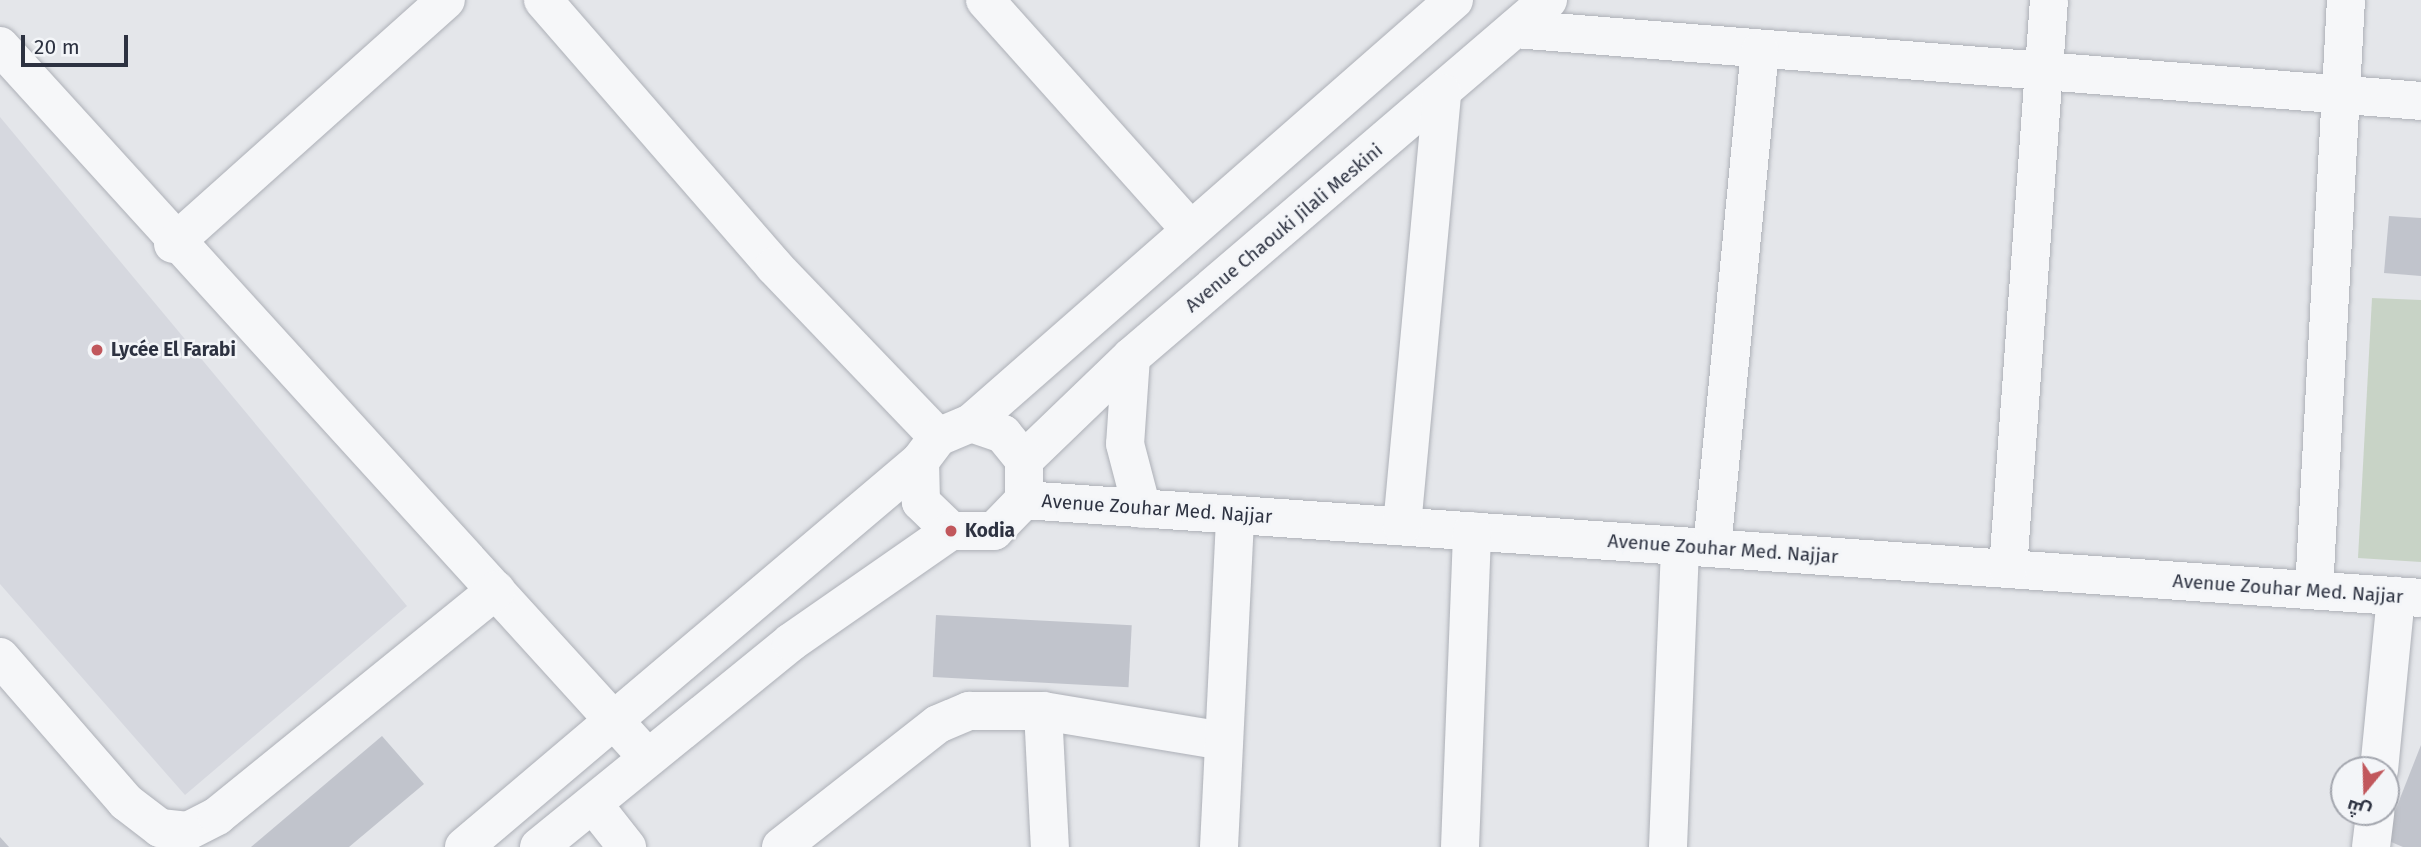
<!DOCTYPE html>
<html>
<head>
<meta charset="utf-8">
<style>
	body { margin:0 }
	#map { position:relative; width:2421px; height:847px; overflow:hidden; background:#e4e6ea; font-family:"Fira Sans",Cairo,sans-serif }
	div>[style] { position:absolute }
	.built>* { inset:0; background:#d6d8df }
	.green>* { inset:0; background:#c8d3c6 }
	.building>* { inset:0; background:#c1c4cc; transform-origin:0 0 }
	.roads { filter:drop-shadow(0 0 2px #adb0b7) drop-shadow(0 0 2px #adb0b7) }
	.street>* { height:38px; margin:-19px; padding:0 19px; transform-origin:19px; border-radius:19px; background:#f6f7f9 }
	.dots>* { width:19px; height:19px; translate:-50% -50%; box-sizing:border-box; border:4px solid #f3f5f8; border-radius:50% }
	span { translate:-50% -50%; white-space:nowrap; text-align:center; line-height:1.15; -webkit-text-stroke:5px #f3f5f8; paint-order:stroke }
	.street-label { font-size:19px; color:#2d3241 }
	.poi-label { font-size:19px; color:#2d3241; font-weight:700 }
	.left { translate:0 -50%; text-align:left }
	.north { position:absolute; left:2330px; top:756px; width:70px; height:70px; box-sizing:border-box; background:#f3f5f8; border:2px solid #a4a7af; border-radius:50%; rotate:199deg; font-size:19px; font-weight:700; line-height:28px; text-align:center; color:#2d3241 }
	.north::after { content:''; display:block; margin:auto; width:24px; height:32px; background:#c1575c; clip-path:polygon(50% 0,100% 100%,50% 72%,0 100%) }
	.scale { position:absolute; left:21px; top:35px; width:107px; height:32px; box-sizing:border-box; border:4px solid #2d3241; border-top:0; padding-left:9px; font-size:21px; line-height:24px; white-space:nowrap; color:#2d3241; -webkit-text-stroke:5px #f3f5f8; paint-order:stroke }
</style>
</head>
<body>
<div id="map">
	<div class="built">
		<i style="clip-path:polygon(0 117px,407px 606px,185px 795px,0 584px)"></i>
	</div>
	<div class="green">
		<i style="clip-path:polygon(2372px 298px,2421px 300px,2421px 562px,2358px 558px)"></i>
	</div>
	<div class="building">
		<i style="clip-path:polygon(2389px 216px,2421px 218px,2421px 276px,2384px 273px)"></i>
		<i style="left:936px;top:615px;width:196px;height:62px;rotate:3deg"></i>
		<i style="clip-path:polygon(382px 736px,424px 784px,349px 847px,251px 847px)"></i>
		<i style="clip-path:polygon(2421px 745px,2421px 847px,2403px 847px,2384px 839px)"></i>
		<i style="clip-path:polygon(0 837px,9px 847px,0 847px)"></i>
	</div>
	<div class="roads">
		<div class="street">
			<i style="left:543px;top:0;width:352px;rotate:49deg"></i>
			<i style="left:774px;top:266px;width:237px;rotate:46.2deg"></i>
			<i style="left:985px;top:0;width:306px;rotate:48.2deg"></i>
			<i style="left:1515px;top:29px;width:909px;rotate:4.54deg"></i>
			<i style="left:0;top:46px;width:961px;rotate:47.7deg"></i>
			<i style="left:173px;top:244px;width:366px;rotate:-41.8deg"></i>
			<i style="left:1131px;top:357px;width:87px;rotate:93.9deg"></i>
			<i style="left:1125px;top:444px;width:67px;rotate:75.3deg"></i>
			<i style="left:971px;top:423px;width:642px;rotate:-41.21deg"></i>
			<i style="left:1024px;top:460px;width:149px;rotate:-43.9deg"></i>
			<i style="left:1131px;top:357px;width:549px;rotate:-40.57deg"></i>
			<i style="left:1024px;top:500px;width:1400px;rotate:4.01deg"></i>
			<i style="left:1402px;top:526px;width:435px;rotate:-84.7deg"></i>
			<i style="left:1712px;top:548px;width:499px;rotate:-84.5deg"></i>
			<i style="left:2008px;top:569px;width:570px;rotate:-85.88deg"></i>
			<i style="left:2314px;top:590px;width:591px;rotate:-86.9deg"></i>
			<i style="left:0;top:657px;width:192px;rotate:49deg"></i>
			<i style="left:126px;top:802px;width:43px;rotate:37.4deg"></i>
			<i style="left:160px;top:828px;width:28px;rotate:6deg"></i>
			<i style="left:188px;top:831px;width:33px;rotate:-27deg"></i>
			<i style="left:217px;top:816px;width:359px;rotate:-39deg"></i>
			<i style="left:1043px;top:711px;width:136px;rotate:87.1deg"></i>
			<i style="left:2379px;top:770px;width:175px;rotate:-84.4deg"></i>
			<i style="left:593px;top:804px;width:55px;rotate:51.7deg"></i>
			<i style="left:464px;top:847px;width:597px;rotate:-40.25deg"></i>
			<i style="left:920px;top:461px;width:30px;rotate:-53deg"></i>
			<i style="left:938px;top:437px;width:36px;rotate:-23deg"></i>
			<i style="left:971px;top:423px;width:34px;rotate:19deg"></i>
			<i style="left:1003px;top:434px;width:33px;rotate:51deg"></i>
			<i style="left:1024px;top:460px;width:40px;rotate:90deg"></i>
			<i style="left:1024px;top:500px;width:43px;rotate:134.1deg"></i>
			<i style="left:994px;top:531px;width:43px;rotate:180deg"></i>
			<i style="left:951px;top:531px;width:42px;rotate:-136deg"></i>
			<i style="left:921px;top:502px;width:41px;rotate:-91.4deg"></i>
			<i style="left:539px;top:847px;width:325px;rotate:-39.1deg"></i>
			<i style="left:791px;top:642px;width:195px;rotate:-34.8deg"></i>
			<i style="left:781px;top:847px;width:199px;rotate:-38.1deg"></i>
			<i style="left:938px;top:724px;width:34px;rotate:-23deg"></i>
			<i style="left:969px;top:711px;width:74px"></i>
			<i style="left:1043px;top:711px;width:183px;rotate:9.4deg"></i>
			<i style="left:1219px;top:847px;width:332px;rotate:-87.2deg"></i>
			<i style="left:1460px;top:847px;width:316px;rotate:-87.8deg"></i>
			<i style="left:1668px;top:847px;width:301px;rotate:-87.7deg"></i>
			<i style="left:2371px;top:847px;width:35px;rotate:-83deg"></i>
		</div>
	</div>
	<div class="dots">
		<i style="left:97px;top:350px;background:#c1575c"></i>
		<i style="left:951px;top:531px;background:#c1575c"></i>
	</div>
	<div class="street-label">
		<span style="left:1284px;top:228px;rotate:-40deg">Avenue Chaouki Jilali Meskini</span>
		<span style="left:1157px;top:509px;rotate:4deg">Avenue Zouhar Med. Najjar</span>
		<span style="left:1723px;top:549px;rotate:4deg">Avenue Zouhar Med. Najjar</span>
		<span style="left:2288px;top:589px;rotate:4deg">Avenue Zouhar Med. Najjar</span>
	</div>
	<div class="poi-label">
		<span class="left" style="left:111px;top:350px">Lycée El Farabi</span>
		<span class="left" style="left:965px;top:531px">Kodia</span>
	</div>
	<div class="north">ش</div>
	<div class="scale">20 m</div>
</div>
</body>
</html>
